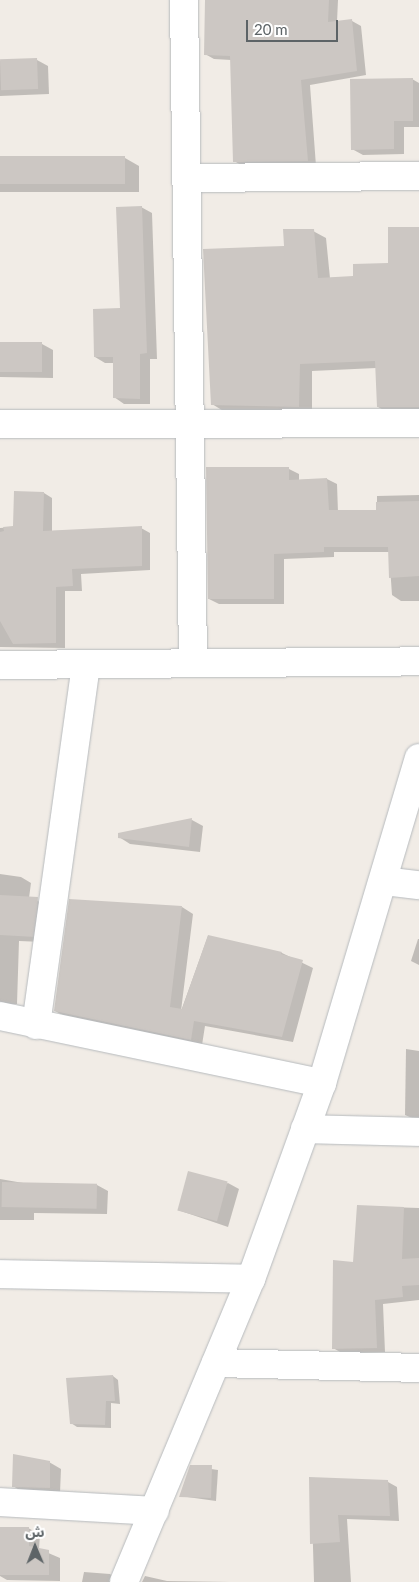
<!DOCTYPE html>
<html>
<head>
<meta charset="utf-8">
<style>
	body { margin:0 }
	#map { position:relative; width:419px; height:1582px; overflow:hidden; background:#f1ece6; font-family:Lato,"Noto Sans Arabic",sans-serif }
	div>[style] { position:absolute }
	.shadow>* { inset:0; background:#0003 }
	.building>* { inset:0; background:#ccc7c3; transform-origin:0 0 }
	.roads { filter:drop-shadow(0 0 1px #b6babd) drop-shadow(0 0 1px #b6babd) }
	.minor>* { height:28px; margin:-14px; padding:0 14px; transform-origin:14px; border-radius:14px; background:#fff }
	span { translate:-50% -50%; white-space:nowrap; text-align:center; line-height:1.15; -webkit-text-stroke:4px #fff; paint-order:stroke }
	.north { position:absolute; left:10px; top:1522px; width:50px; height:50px; -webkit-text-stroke:4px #fff; paint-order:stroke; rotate:359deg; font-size:14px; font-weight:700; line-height:20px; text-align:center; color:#5d6467 }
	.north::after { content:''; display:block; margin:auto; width:18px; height:22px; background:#5d6467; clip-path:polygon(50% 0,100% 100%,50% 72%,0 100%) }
	.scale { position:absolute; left:246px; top:20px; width:92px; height:22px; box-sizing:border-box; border:2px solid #5d6467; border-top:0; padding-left:6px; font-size:15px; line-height:18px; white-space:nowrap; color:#5d6467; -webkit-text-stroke:4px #fff; paint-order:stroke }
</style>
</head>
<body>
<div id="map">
	<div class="shadow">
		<i style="clip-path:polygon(206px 0,338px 0,337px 22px,352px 21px,361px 26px,366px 75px,310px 85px,316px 166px,243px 166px,234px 161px,231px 60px,214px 59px,205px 54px)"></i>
		<i style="clip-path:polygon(37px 60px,48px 66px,49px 94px,0 96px,0 61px)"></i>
		<i style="clip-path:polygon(412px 79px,419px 83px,419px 127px,404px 127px,404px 154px,363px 155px,352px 149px)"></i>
		<i style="clip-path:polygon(0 157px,125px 158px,139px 166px,139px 192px,0 192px)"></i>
		<i style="clip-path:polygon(141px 207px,152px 213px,157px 359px,150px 359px,150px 404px,124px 404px,114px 397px,114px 363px,105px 363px,95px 357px,121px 310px)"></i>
		<i style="clip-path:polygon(419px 228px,419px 415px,391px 414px,378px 407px,376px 368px,312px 371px,312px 414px,225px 412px,212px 404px,285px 247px,313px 231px,326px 238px,330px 278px,355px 277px,389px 264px)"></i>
		<i style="clip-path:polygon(0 343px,42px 344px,53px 350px,53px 378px,0 377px)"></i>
		<i style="clip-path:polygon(207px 469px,289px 469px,299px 474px,299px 480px,327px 479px,337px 484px,338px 512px,377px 511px,377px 496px,419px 495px,419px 601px,401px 601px,392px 595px,389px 552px,334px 552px,334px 557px,284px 559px,284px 604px,219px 604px,209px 599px)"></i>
		<i style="clip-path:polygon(44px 493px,52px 498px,52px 531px,141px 528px,150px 533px,150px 570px,81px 574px,82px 591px,65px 591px,65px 648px,0 647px,0 528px,15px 527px)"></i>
		<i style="clip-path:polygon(192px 820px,203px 826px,200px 852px,130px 844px,119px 837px,119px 834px)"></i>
		<i style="clip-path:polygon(0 874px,21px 877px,31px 883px,29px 898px,48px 905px,43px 942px,19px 941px,17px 1004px,0 1004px)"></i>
		<i style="clip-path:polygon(182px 907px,193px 914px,181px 1011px,208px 936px,282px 953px,313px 968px,293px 1042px,205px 1026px,202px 1045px,66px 1017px,55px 1011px)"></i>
		<i style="clip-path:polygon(418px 939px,419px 939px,419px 965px,411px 961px)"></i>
		<i style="clip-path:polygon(406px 1049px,419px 1051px,419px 1121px,405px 1115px)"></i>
		<i style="clip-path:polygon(0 1179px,29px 1184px,97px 1185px,108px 1191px,107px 1214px,34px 1213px,34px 1220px,0 1220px)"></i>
		<i style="clip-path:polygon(228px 1183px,239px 1189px,228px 1227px,178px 1210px)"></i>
		<i style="clip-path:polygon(359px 1206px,419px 1208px,419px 1300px,383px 1304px,385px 1352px,342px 1353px,333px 1348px,354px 1263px)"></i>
		<i style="clip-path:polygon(113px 1376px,118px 1380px,120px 1404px,111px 1403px,111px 1428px,77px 1427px,71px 1423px)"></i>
		<i style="clip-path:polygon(49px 1462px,61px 1469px,60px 1493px,24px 1493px,13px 1486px)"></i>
		<i style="clip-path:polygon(191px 1466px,218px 1470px,216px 1501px,180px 1496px)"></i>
		<i style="clip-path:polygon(311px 1478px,388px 1482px,397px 1487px,399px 1521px,347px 1519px,351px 1582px,314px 1582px)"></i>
		<i style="clip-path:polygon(0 1528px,28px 1528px,40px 1534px,39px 1549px,60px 1558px,60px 1581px,7px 1580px,0 1576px)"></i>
		<i style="clip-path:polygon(84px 1572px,110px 1574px,119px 1582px,82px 1582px)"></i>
		<i style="clip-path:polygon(145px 1576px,167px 1581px,231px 1582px,142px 1582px)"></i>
	</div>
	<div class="building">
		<i style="clip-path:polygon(205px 0,329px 0,328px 22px,352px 19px,357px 71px,301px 80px,308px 161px,233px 162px,230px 56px,204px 55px)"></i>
		<i style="left:37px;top:58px;width:31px;height:37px;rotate:88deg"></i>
		<i style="clip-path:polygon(413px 78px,413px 121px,394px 121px,394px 149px,351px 150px,350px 79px)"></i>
		<i style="left:0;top:156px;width:125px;height:28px"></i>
		<i style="clip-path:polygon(142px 206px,147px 353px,140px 354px,140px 399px,113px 398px,113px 357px,94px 357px,93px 309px,120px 308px,116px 207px)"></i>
		<i style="clip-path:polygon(388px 227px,419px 227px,419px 407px,377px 407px,375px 361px,300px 364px,299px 407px,211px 405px,203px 249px,284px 246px,283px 229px,314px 229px,318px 278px,353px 276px,353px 264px,388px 263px)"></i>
		<i style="left:0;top:342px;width:42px;height:30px"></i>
		<i style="clip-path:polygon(206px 467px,289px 467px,289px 480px,327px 478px,329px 510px,376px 510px,376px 502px,419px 501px,419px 576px,389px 578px,388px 547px,324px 547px,324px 552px,274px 554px,274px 599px,208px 599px)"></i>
		<i style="clip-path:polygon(14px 491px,44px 492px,43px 531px,142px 526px,142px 566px,72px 569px,73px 586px,56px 587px,56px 643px,13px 644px,0 621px,0 532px,4px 531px,3px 527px,13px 526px)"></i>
		<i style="clip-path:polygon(192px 818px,189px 847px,118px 838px,118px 833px)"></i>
		<i style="left:0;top:895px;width:38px;height:40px;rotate:3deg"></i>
		<i style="clip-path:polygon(69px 899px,182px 906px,170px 1007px,182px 1009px,208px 935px,282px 952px,281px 954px,303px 960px,282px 1037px,194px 1021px,191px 1040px,54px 1011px)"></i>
		<i style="left:188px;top:1171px;width:41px;height:41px;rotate:15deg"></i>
		<i style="left:2px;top:1182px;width:95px;height:25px;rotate:1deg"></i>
		<i style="clip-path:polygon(357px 1205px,404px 1207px,402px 1259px,419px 1258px,419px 1285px,402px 1286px,403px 1297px,375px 1300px,377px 1348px,332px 1349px,333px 1260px,353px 1262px)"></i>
		<i style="clip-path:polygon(113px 1375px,115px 1401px,106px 1401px,105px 1425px,70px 1424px,66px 1378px)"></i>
		<i style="clip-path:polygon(13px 1454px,50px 1461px,50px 1488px,12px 1487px)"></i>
		<i style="clip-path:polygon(190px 1465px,212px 1465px,211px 1498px,179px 1497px)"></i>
		<i style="clip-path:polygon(309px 1477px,388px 1480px,390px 1516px,338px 1515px,340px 1542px,310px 1544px)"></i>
		<i style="clip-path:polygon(0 1527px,29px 1527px,29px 1546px,49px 1550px,49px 1575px,0 1575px)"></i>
	</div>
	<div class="roads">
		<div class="minor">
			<i style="left:184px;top:0;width:662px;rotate:89.22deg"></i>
			<i style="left:189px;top:178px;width:230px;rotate:-0.5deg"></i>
			<i style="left:0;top:424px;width:419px;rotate:-0.1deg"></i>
			<i style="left:0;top:665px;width:419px;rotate:-0.5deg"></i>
			<i style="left:384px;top:881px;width:35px;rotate:7deg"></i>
			<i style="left:0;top:1016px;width:329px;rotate:11.8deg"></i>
			<i style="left:36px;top:1025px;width:362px;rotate:-82.1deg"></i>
			<i style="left:305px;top:1129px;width:114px;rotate:1.5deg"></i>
			<i style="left:0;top:1274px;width:251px;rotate:1.1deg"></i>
			<i style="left:216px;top:1363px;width:203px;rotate:1.4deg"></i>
			<i style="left:0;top:1502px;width:155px;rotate:3.3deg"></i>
			<i style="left:124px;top:1582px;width:329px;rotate:-67.3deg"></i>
			<i style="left:251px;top:1279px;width:208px;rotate:-70.1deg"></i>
			<i style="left:322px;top:1083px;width:339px;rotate:-73.4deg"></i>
		</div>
	</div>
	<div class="north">ش</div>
	<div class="scale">20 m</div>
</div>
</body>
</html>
